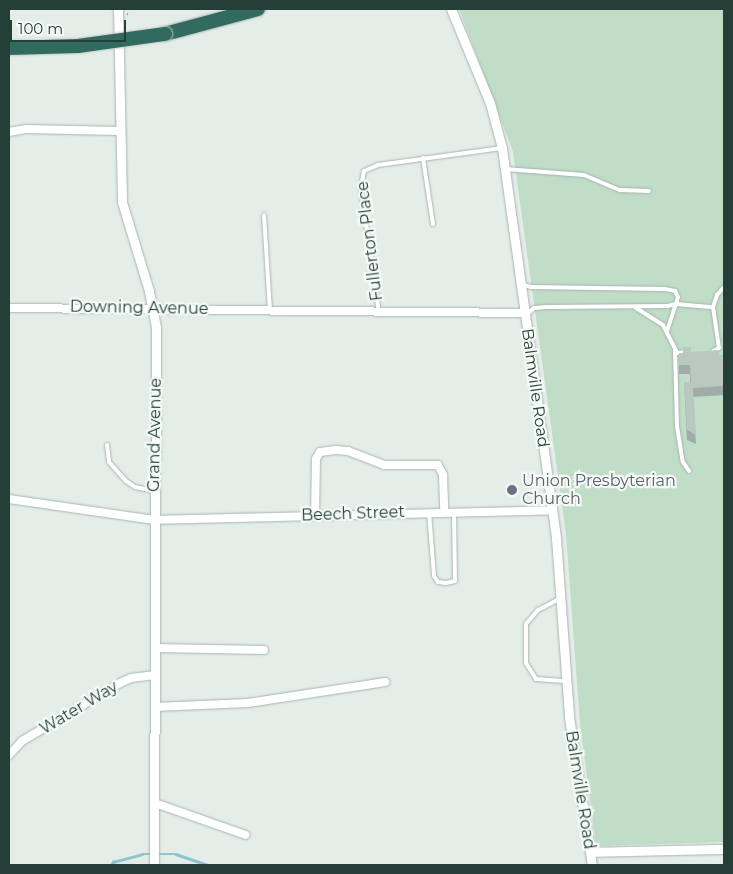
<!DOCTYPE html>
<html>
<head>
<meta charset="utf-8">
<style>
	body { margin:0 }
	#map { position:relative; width:733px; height:874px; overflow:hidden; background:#e5ede9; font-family:Montserrat,sans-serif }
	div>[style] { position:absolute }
	.green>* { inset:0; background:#bfddc7 }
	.stream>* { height:2.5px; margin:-1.25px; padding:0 1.25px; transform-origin:1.25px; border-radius:1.25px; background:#8fc5d0 }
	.path>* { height:1px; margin-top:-0.5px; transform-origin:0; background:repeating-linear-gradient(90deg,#86b0a3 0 2.5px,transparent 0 6.5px) }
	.roads { filter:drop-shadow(0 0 1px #a7b5b0) drop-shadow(0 0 1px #a7b5b0) }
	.service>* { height:4px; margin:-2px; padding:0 2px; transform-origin:2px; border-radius:2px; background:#fff }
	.minor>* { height:8px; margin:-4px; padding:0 4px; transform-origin:4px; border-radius:4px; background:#fff }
	.tertiary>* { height:9px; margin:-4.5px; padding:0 4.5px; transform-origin:4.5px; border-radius:4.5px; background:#fff }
	.motorway>* { height:14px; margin:-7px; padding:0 7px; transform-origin:7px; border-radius:7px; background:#316a5f }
	.bridges { filter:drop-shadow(0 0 1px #c2c9c7) drop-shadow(0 0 1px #c2c9c7) }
	.motorway-bridge>* { height:14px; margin:-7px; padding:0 7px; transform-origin:7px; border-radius:7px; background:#316a5f }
	.wall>* { inset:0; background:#a0aca7 }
	.building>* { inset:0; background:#bac8c2 }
	.dots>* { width:14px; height:14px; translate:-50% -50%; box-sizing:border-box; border:2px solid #f5faf7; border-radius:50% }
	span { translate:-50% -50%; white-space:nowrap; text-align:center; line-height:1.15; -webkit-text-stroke:4.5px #f5faf7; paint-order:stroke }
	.street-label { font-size:16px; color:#243f38 }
	.worship-label { font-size:16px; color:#5b616d }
	.left { translate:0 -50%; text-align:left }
	.frame { position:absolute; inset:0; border:10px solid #243f38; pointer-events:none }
	.scale { position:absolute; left:10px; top:20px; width:116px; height:22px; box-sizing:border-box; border:2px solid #243f38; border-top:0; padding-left:6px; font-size:15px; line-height:18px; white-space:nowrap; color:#243f38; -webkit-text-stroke:4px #f5faf7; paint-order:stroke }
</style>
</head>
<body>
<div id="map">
	<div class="green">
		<i style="clip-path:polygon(459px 9px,724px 9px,724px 842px,596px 846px,580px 723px,566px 534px,513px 152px)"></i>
	</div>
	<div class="stream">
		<i style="left:111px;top:865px;width:4px;rotate:-56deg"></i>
		<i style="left:113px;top:862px;width:30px;rotate:-15deg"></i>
		<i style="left:142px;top:854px;width:34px"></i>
		<i style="left:176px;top:854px;width:34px;rotate:19deg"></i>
	</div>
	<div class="path">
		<i style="left:127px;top:15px;width:6px;rotate:-72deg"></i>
	</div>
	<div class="roads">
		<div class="service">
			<i style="left:423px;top:158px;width:67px;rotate:81.4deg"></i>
			<i style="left:505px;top:169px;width:79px;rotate:4.3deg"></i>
			<i style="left:584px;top:175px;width:39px;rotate:23deg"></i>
			<i style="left:620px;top:190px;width:29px;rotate:2deg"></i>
			<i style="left:264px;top:215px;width:96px;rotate:86.4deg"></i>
			<i style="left:521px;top:284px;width:10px;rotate:17deg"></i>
			<i style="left:531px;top:287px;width:134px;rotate:0.9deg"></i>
			<i style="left:665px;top:289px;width:10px;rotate:11deg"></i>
			<i style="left:675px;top:291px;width:7px;rotate:63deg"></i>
			<i style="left:678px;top:297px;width:7px;rotate:106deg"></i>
			<i style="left:676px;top:304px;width:9px;rotate:167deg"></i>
			<i style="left:667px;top:306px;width:121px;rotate:179.5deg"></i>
			<i style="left:546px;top:307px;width:12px;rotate:175deg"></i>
			<i style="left:534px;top:308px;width:11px;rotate:139deg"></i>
			<i style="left:713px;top:307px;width:13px;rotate:-72deg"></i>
			<i style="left:717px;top:295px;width:11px;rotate:-49deg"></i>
			<i style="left:636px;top:308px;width:32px;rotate:32deg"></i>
			<i style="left:663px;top:325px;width:31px;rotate:63deg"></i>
			<i style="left:677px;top:353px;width:9px;rotate:-6deg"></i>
			<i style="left:379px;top:313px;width:125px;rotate:-98.3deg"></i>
			<i style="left:361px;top:189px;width:18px;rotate:-81deg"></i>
			<i style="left:364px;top:171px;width:15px;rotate:-23deg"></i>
			<i style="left:378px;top:165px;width:125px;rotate:-7.8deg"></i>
			<i style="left:667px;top:331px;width:28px;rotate:-72deg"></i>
			<i style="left:676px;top:304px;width:37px;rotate:5deg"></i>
			<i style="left:713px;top:307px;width:41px;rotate:81.7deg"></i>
			<i style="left:719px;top:348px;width:7px;rotate:153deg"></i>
			<i style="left:675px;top:350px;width:76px;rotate:88.5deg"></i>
			<i style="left:677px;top:426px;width:36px;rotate:81deg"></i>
			<i style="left:683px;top:462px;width:11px;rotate:56deg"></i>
			<i style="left:107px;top:445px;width:17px;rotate:83deg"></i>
			<i style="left:109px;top:462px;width:25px;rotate:48deg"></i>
			<i style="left:126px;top:481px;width:11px;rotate:34deg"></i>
			<i style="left:135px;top:487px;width:19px;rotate:12deg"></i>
			<i style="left:429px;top:512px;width:64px;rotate:85.5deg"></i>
			<i style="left:434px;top:576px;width:7px;rotate:56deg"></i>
			<i style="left:438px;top:582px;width:8px;rotate:7deg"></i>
			<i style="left:446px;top:583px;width:9px;rotate:-13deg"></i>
			<i style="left:455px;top:581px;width:69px;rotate:-90.8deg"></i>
			<i style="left:559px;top:599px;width:24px;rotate:152deg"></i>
			<i style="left:538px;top:610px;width:18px;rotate:131deg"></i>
			<i style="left:526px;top:624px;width:39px;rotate:90deg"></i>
			<i style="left:526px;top:663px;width:19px;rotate:58deg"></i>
			<i style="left:536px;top:679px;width:31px;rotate:4deg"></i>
		</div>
		<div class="minor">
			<i style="left:9px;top:132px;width:17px;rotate:-10deg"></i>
			<i style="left:26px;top:129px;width:93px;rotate:1.2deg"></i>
			<i style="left:9px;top:308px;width:517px;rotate:0.55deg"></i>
			<i style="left:9px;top:499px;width:147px;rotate:8.2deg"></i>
			<i style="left:154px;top:520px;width:398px;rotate:-1.4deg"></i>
			<i style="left:315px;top:516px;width:57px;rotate:-89deg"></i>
			<i style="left:316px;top:459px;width:8px;rotate:-60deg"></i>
			<i style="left:320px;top:452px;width:16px;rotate:-7deg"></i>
			<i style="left:336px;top:450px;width:12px;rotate:5deg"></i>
			<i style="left:348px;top:451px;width:39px;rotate:21deg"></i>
			<i style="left:384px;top:465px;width:54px"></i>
			<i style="left:438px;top:465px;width:11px;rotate:63deg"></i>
			<i style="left:443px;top:475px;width:36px;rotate:88deg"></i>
			<i style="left:155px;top:648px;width:109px;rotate:1.1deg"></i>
			<i style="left:155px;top:707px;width:93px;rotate:-2.5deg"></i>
			<i style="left:248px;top:703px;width:139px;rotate:-8.7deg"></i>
			<i style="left:9px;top:755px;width:19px;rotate:-47deg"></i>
			<i style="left:22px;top:741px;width:114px;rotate:-30.6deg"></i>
			<i style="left:120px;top:683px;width:12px;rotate:-24deg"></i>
			<i style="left:131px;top:678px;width:24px;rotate:-7deg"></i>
			<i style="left:155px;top:803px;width:96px;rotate:19.4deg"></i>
		</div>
		<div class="tertiary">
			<i style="left:118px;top:9px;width:193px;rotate:88.8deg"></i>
			<i style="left:122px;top:202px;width:93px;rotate:73.1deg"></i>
			<i style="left:149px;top:291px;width:38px;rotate:79deg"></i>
			<i style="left:156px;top:328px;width:537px;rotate:90.21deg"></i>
			<i style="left:451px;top:9px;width:102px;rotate:67.5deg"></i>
			<i style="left:490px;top:103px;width:47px;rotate:75.1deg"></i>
			<i style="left:502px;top:148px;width:394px;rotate:82.1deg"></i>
			<i style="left:556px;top:538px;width:179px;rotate:85.8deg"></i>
			<i style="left:569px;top:717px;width:150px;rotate:81.2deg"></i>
			<i style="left:590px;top:852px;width:134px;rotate:-1.3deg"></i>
		</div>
		<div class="motorway">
			<i style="left:165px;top:34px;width:96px;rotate:-15deg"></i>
		</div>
	</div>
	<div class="bridges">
		<div class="motorway-bridge">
			<i style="left:9px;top:48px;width:69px;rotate:-1.7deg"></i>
			<i style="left:78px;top:46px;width:88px;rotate:-7.9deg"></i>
		</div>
	</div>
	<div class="wall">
		<i style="clip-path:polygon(683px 347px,691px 352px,719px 355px,724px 355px,724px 395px,693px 397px,696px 444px,687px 440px,684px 382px,690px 382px,690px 374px,679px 374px,679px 353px,683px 353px)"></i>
	</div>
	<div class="building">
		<i style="clip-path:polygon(683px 347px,691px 347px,691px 352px,718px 350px,719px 355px,724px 355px,724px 386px,693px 388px,696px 435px,687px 430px,684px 382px,691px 382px,690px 365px,679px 365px,679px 353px,683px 353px)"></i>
	</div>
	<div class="dots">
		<i style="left:512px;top:490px;background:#6b7280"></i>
	</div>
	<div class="street-label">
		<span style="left:370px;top:241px;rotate:-97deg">Fullerton Place</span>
		<span style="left:139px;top:308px;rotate:1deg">Downing Avenue</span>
		<span style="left:535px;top:388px;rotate:82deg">Balmville Road</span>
		<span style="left:155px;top:435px;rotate:-89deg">Grand Avenue</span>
		<span style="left:353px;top:514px;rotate:-2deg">Beech Street</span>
		<span style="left:79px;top:708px;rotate:-31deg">Water Way</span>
		<span style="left:580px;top:790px;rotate:81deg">Balmville Road</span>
	</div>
	<div class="worship-label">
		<span class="left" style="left:522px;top:490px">Union Presbyterian<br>Church</span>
	</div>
	<div class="frame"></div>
	<div class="scale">100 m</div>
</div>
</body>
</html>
